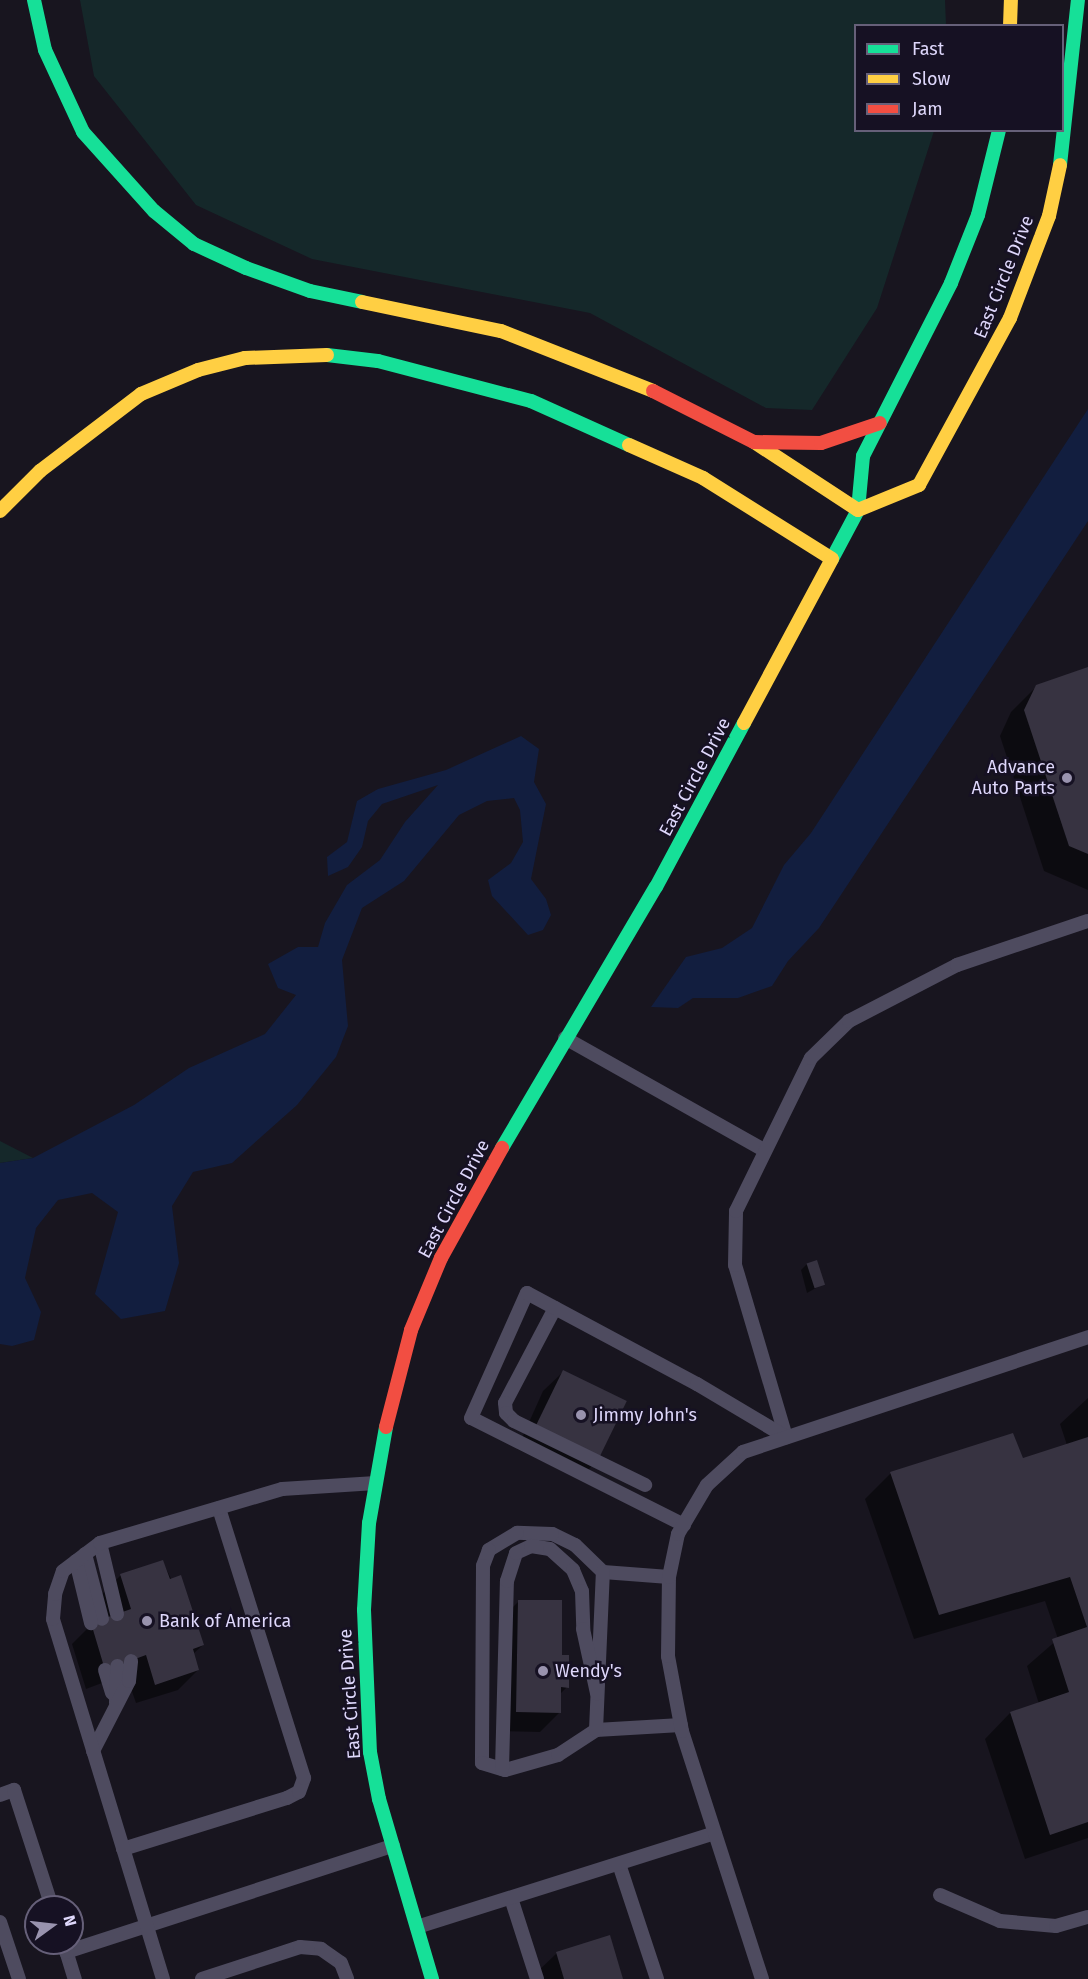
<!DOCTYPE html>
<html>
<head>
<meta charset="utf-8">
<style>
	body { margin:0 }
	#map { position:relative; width:1088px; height:1979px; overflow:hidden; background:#18151f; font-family:"Fira Sans",sans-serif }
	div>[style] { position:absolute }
	.green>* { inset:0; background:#15282a }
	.water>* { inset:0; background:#121e3f }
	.shadow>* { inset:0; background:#0007 }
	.building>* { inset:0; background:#373341; transform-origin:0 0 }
	.lane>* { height:14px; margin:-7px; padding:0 7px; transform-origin:7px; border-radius:7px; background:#4e4b5f }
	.fast>* { height:14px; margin:-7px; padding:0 7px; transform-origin:7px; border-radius:7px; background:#16e098 }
	.slow>* { height:14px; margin:-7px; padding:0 7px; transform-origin:7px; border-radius:7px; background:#ffcf43 }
	.jam>* { height:14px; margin:-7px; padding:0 7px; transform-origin:7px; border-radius:7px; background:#f24e42 }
	.dots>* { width:16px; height:16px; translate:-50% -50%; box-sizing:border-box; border:3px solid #161123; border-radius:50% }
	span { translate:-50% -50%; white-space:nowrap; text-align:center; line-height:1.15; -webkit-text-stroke:5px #161123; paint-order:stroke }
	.street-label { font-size:18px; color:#ded7fb }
	.poi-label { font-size:18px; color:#ded7fb }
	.right { translate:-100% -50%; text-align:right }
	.left { translate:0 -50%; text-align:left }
	.legend { position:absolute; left:854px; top:24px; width:210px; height:108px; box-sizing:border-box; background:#161123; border:2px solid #666079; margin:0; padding:8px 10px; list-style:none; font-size:18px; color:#ded7fb }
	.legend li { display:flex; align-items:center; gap:12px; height:30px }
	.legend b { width:30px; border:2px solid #666079 }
	.north { position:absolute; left:24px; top:1895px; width:60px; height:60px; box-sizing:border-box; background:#161123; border:2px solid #666079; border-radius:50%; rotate:75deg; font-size:16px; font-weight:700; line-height:24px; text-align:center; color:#ded7fb }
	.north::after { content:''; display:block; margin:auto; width:21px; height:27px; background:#9993ae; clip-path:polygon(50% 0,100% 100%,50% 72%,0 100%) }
</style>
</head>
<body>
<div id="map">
	<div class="green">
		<i style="clip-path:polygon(80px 0,945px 0,946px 25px,856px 26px,856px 130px,934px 131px,877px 308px,812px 410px,766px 408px,590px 313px,312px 259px,196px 205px,94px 76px)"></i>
		<i style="clip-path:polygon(0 1141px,33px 1158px,0 1163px)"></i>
	</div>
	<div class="water">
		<i style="clip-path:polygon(1088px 409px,1088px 521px,819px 928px,788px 961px,772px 986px,738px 998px,693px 998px,678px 1008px,651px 1007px,686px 957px,722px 948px,752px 928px,784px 865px,811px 833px)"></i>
		<i style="clip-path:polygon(521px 736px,539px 749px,534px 782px,546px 804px,531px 879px,546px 899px,551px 915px,543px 930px,528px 935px,492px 896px,488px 880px,511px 863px,523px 842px,520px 810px,514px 798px,487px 801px,459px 815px,404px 881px,362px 908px,342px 960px,348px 1026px,336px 1057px,297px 1105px,232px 1163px,193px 1172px,172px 1206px,179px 1263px,165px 1311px,121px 1319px,95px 1294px,118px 1212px,92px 1193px,58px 1200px,36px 1228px,25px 1278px,41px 1312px,34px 1340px,12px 1346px,0 1344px,0 1163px,33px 1158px,134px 1105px,189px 1068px,265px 1034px,296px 995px,278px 988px,268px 964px,298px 947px,318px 947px,325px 923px,347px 885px,380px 860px,405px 822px,438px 785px,382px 804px,368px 821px,362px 847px,348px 867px,328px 876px,327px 857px,347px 842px,357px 801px,378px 789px,446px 770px)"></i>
	</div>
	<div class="shadow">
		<i style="clip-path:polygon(1088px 669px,1088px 890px,1044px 871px,1000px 736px,1011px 712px,1037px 686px)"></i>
		<i style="clip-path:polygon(807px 1264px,823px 1284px,807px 1293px,801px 1270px)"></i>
		<i style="clip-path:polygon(563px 1372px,599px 1459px,579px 1479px,517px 1449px,543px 1391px)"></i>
		<i style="clip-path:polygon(1088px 1398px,1088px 1838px,1025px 1859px,985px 1739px,1010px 1713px,1039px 1704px,1027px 1666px,1058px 1639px,1045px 1601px,914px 1639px,865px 1499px,890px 1474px,1012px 1435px,1022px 1460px,1067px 1445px,1060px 1424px)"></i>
		<i style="clip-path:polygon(163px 1562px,203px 1645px,193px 1654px,198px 1670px,178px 1690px,136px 1703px,126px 1674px,86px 1689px,72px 1644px,92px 1624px,101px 1595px,120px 1576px)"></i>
		<i style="clip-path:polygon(519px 1601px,561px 1656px,567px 1687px,560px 1694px,560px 1712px,540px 1732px,498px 1731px,499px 1621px)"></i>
		<i style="clip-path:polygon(557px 1953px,622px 1979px,539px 1979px,537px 1972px)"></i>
	</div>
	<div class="building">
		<i style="clip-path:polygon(1088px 667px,1088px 854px,1069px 846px,1024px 710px,1036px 685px)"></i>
		<i style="left:817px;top:1260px;width:26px;height:11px;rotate:72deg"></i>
		<i style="left:563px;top:1370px;width:71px;height:65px;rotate:26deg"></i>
		<i style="clip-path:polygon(1013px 1433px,1023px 1458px,1088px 1437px,1088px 1822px,1050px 1835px,1010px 1712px,1069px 1692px,1052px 1639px,1087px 1627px,1070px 1577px,939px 1615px,890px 1472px)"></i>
		<i style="clip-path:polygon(163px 1560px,170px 1579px,181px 1575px,204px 1645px,193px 1649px,199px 1670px,155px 1685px,146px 1655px,105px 1670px,91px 1623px,131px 1609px,120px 1574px)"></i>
		<i style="clip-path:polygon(518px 1600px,562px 1600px,562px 1655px,569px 1655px,569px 1688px,561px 1687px,561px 1713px,516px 1712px)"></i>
		<i style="clip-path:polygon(610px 1935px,623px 1979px,564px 1979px,556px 1952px)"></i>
	</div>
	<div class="lane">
		<i style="left:565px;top:1038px;width:228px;rotate:29.4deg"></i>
		<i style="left:555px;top:1308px;width:107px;rotate:117.8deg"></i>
		<i style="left:505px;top:1403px;width:10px;rotate:84deg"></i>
		<i style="left:506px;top:1413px;width:11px;rotate:45deg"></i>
		<i style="left:514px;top:1421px;width:146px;rotate:26deg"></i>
		<i style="left:786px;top:1437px;width:179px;rotate:-106.5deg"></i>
		<i style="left:735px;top:1265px;width:54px;rotate:-88.9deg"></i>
		<i style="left:736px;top:1211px;width:170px;rotate:-63.9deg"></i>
		<i style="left:811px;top:1058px;width:53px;rotate:-44.2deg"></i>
		<i style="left:849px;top:1021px;width:122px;rotate:-27.4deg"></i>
		<i style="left:957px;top:965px;width:138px;rotate:-18.6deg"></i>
		<i style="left:684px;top:1525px;width:238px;rotate:-153.3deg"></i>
		<i style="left:471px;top:1418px;width:137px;rotate:-65.9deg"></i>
		<i style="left:527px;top:1293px;width:193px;rotate:28.2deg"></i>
		<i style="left:697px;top:1384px;width:104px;rotate:30.8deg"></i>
		<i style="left:100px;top:1543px;width:73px;rotate:76.5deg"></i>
		<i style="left:85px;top:1554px;width:67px;rotate:75.3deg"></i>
		<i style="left:76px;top:1561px;width:64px;rotate:76.4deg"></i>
		<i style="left:669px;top:1577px;width:66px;rotate:-175.7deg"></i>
		<i style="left:603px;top:1572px;width:39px;rotate:-136deg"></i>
		<i style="left:575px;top:1545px;width:25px;rotate:-154deg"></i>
		<i style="left:552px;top:1534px;width:35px;rotate:-178deg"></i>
		<i style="left:517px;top:1533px;width:33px;rotate:149deg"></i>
		<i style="left:489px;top:1550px;width:17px;rotate:111deg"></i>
		<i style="left:483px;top:1566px;width:197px;rotate:90.3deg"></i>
		<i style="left:482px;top:1763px;width:24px;rotate:17deg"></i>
		<i style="left:505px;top:1770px;width:55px;rotate:-15.8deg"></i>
		<i style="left:558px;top:1755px;width:45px;rotate:-33.3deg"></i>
		<i style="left:596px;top:1730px;width:85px;rotate:-3.4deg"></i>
		<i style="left:105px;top:1670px;width:24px;rotate:73deg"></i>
		<i style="left:116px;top:1703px;width:37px;rotate:-88deg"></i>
		<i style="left:596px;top:1730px;width:158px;rotate:-87.5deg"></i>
		<i style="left:93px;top:1751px;width:79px;rotate:-62.8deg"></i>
		<i style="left:129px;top:1681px;width:20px;rotate:-84deg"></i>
		<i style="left:502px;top:1769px;width:188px;rotate:-88.5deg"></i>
		<i style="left:507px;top:1581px;width:29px;rotate:-72deg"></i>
		<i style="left:516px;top:1553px;width:17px;rotate:-25deg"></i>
		<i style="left:531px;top:1546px;width:19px;rotate:9deg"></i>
		<i style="left:550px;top:1549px;width:31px;rotate:42deg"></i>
		<i style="left:573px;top:1570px;width:23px;rotate:67deg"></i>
		<i style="left:582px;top:1591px;width:38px;rotate:88deg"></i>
		<i style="left:583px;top:1629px;width:66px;rotate:77.7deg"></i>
		<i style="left:0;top:1795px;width:15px;rotate:-20deg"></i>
		<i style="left:14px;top:1790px;width:123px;rotate:72deg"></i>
		<i style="left:123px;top:1849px;width:172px;rotate:-17.3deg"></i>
		<i style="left:287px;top:1798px;width:13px;rotate:-27deg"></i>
		<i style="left:299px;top:1792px;width:15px;rotate:-70deg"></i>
		<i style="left:304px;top:1778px;width:283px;rotate:-107.5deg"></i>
		<i style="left:619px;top:1864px;width:121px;rotate:71.7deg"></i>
		<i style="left:940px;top:1895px;width:65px;rotate:23.4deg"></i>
		<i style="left:1000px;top:1921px;width:56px;rotate:5.1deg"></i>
		<i style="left:1056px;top:1926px;width:33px;rotate:-16deg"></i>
		<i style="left:511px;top:1898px;width:85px;rotate:72.2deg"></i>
		<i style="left:0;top:1922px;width:60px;rotate:71.6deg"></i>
		<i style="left:417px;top:1927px;width:312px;rotate:-17.5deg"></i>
		<i style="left:64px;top:1944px;width:37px;rotate:73deg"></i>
		<i style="left:66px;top:1952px;width:344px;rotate:-18deg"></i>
		<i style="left:163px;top:1979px;width:376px;rotate:-107deg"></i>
		<i style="left:53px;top:1619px;width:25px;rotate:-85deg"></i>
		<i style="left:55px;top:1594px;width:24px;rotate:-71deg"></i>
		<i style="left:63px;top:1571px;width:46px;rotate:-37.1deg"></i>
		<i style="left:100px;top:1543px;width:190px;rotate:-16.5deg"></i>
		<i style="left:282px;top:1489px;width:94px;rotate:-3.7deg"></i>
		<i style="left:202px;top:1979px;width:103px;rotate:-18.1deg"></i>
		<i style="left:300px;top:1947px;width:21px;rotate:5deg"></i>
		<i style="left:321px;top:1949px;width:24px;rotate:35deg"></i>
		<i style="left:341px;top:1963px;width:17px;rotate:69deg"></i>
		<i style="left:762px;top:1979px;width:261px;rotate:-107.9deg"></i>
		<i style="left:682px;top:1731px;width:76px;rotate:-100.6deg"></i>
		<i style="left:668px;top:1656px;width:79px;rotate:-89.3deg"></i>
		<i style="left:669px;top:1577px;width:44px;rotate:-78.2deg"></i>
		<i style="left:678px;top:1534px;width:57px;rotate:-59.4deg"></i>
		<i style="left:707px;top:1485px;width:49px;rotate:-42.5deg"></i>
		<i style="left:743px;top:1452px;width:364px;rotate:-18.4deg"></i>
	</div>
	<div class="fast">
		<i style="left:34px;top:0;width:51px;rotate:77.6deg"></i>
		<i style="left:45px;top:50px;width:90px;rotate:65.1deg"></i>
		<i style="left:83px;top:132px;width:106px;rotate:48.1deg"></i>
		<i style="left:154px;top:211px;width:52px;rotate:39.5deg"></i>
		<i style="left:194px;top:244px;width:57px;rotate:24.8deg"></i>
		<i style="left:246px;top:268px;width:68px;rotate:19.8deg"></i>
		<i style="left:310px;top:291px;width:53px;rotate:11.9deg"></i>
		<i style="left:1060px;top:165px;width:166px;rotate:-83.8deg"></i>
		<i style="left:327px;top:355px;width:51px;rotate:6.7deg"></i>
		<i style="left:378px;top:361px;width:158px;rotate:14.7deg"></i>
		<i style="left:531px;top:401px;width:107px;rotate:24.2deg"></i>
		<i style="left:832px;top:559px;width:55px;rotate:-62deg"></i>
		<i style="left:858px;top:510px;width:54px;rotate:-84.7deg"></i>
		<i style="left:863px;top:456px;width:194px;rotate:-63deg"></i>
		<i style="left:951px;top:283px;width:73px;rotate:-68.3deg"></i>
		<i style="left:978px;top:215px;width:88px;rotate:-76.1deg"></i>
		<i style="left:502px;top:1148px;width:303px;rotate:-59.5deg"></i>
		<i style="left:656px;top:887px;width:186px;rotate:-61.8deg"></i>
		<i style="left:386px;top:1427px;width:97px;rotate:100deg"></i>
		<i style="left:369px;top:1523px;width:87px;rotate:93.3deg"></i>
		<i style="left:364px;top:1610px;width:142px;rotate:87.6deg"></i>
		<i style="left:370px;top:1752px;width:48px;rotate:79.2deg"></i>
		<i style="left:379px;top:1799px;width:188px;rotate:73.6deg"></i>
	</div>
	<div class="slow">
		<i style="left:1010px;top:26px;width:26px;rotate:-88deg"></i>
		<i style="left:362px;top:302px;width:142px;rotate:11.8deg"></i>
		<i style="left:501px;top:331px;width:163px;rotate:21.5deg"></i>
		<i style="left:754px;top:442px;width:124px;rotate:33.2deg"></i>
		<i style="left:629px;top:445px;width:81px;rotate:24deg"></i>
		<i style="left:703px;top:478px;width:152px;rotate:32.1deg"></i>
		<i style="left:858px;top:510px;width:66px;rotate:-22.3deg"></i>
		<i style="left:919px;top:485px;width:190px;rotate:-61.4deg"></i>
		<i style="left:1010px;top:318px;width:109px;rotate:-69.1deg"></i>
		<i style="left:1049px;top:216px;width:52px;rotate:-77.8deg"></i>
		<i style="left:0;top:511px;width:57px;rotate:-45deg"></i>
		<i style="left:40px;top:471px;width:127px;rotate:-37.3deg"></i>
		<i style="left:141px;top:394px;width:62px;rotate:-22.8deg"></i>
		<i style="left:198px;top:370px;width:49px;rotate:-14.3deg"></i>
		<i style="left:245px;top:358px;width:82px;rotate:-2.1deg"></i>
		<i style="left:744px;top:723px;width:186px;rotate:-61.8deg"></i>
	</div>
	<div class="jam">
		<i style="left:653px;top:391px;width:113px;rotate:26.8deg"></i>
		<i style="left:754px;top:442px;width:67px;rotate:0.9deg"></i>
		<i style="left:821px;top:443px;width:62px;rotate:-18.7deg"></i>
		<i style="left:386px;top:1427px;width:100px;rotate:-75.5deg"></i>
		<i style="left:411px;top:1330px;width:78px;rotate:-67.4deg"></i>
		<i style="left:441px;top:1258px;width:126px;rotate:-61deg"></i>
	</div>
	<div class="dots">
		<i style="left:1067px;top:778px;background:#9993ae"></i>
		<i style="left:581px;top:1415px;background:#9993ae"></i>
		<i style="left:147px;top:1621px;background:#9993ae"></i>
		<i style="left:543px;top:1671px;background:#9993ae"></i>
	</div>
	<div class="street-label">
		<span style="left:1004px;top:277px;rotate:-68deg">East Circle Drive</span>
		<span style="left:695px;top:777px;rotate:-62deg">East Circle Drive</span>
		<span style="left:454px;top:1199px;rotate:-62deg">East Circle Drive</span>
		<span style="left:350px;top:1694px;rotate:-94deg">East Circle Drive</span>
	</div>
	<div class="poi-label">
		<span class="right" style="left:1055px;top:778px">Advance<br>Auto Parts</span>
		<span class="left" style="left:593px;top:1415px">Jimmy John's</span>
		<span class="left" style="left:159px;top:1621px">Bank of America</span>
		<span class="left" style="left:555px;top:1671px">Wendy's</span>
	</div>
	<ul class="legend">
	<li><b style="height:8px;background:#16e098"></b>Fast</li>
	<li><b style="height:8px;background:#ffcf43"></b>Slow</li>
	<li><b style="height:8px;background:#f24e42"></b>Jam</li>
	</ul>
	<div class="north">N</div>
</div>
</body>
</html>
